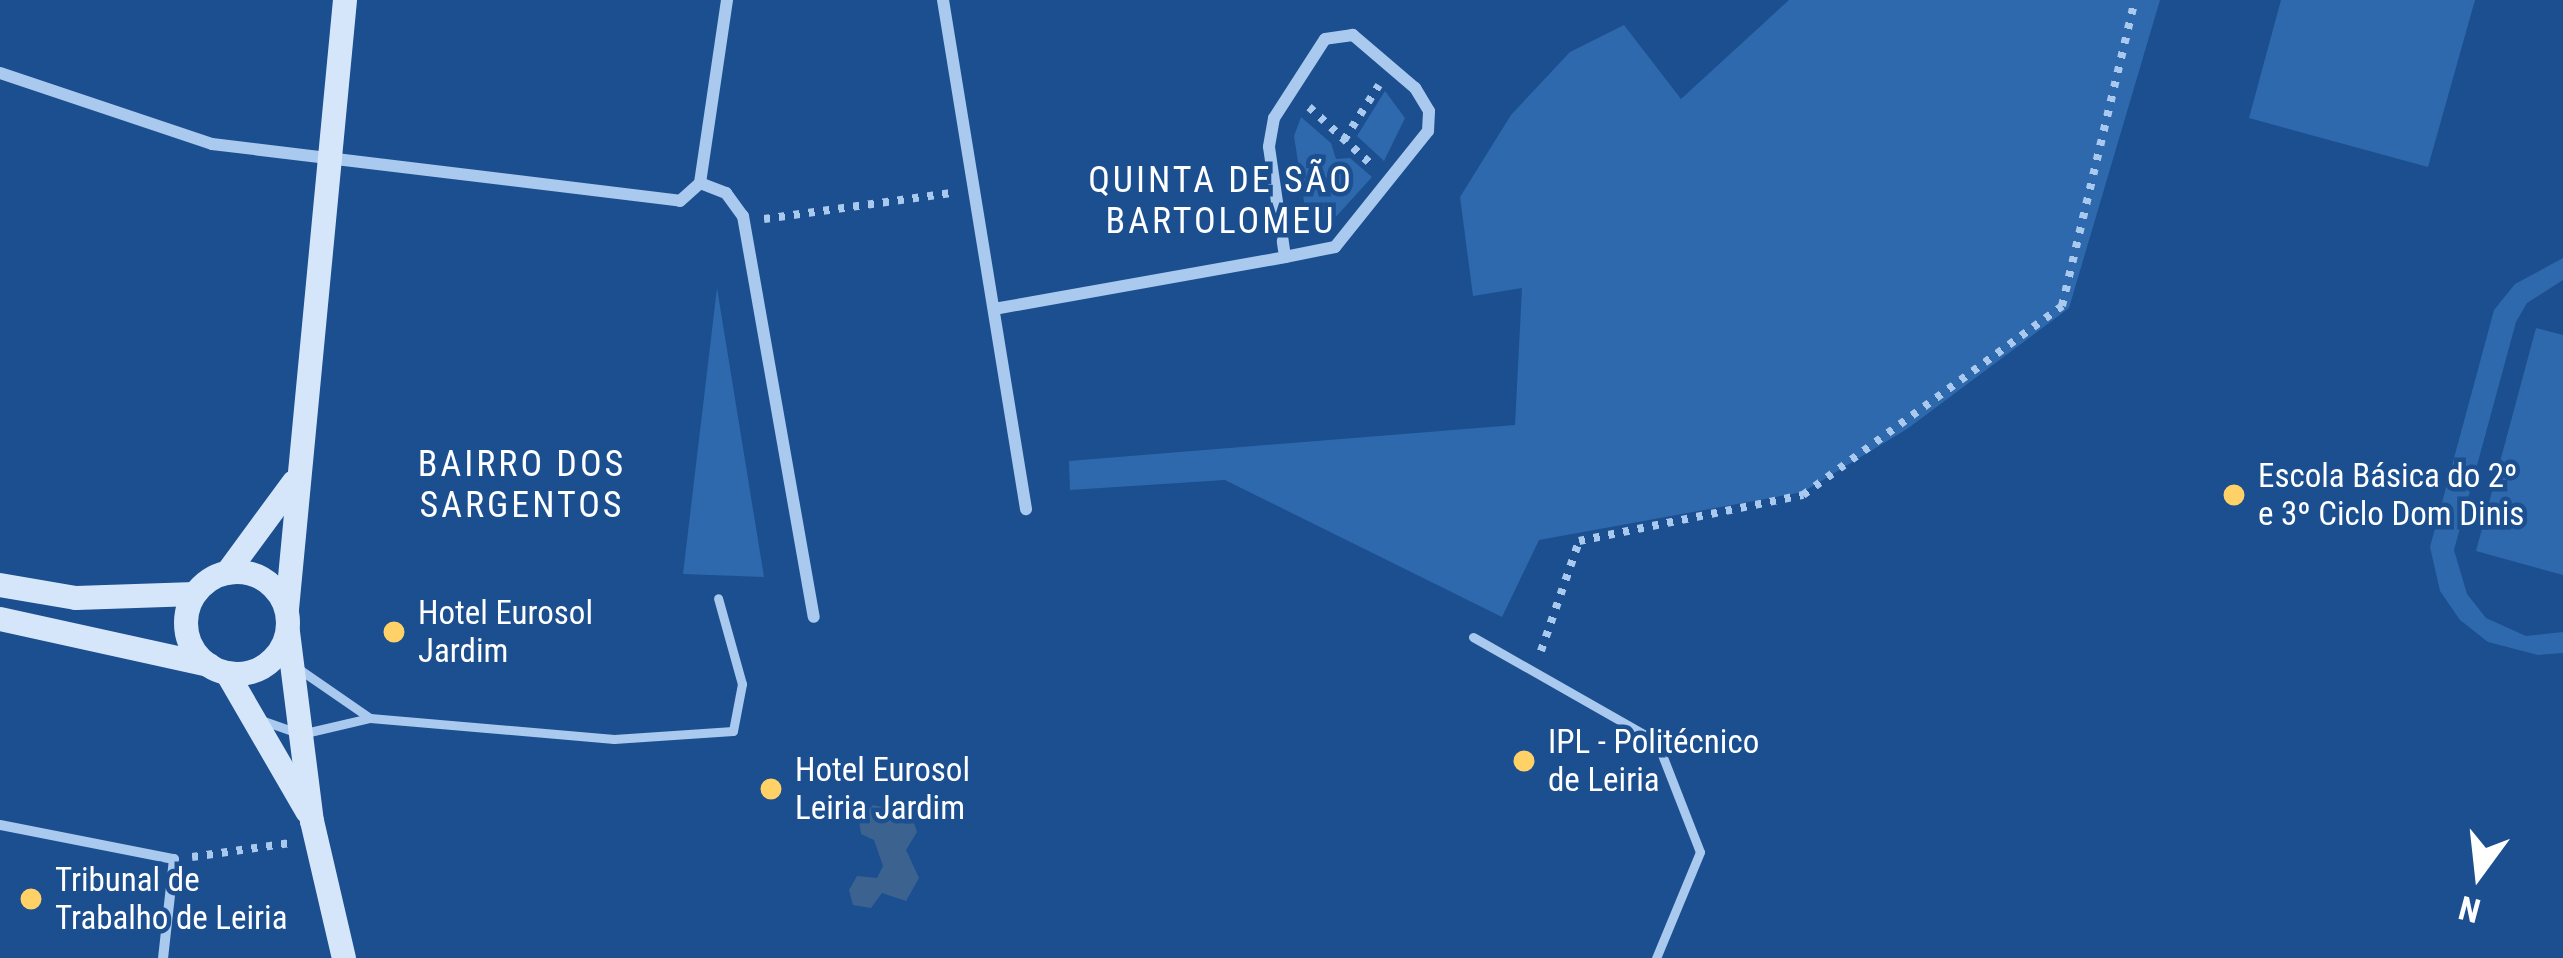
<!DOCTYPE html>
<html>
<head>
<meta charset="utf-8">
<style>
	body { margin:0 }
	#map { position:relative; width:2563px; height:958px; overflow:hidden; background:#1b4f8f; font-family:"Roboto Condensed",sans-serif }
	div>[style] { position:absolute }
	.green>* { inset:0; background:#2e69ad }
	.water>* { inset:0; background:#3c6290 }
	.path>* { height:8px; margin-top:-4px; transform-origin:0; background:repeating-linear-gradient(90deg,#a9c9ee 0 6px,transparent 0 15px) }
	.service>* { height:9px; margin:-4.5px; padding:0 4.5px; transform-origin:4.5px; border-radius:4.5px; background:#a9c9ee }
	.pedestrian>* { height:10px; margin:-5px; padding:0 5px; transform-origin:5px; border-radius:5px; background:#a9c9ee }
	.minor>* { height:12px; margin:-6px; padding:0 6px; transform-origin:6px; border-radius:6px; background:#a9c9ee }
	.secondary>* { height:24px; margin:-12px; padding:0 12px; transform-origin:12px; border-radius:12px; background:#d6e6fa }
	.secondary>.ring { margin:-12px; padding:0; box-sizing:content-box; background:none; border:24px solid #d6e6fa; border-radius:50% }
	.dots>* { width:33px; height:33px; translate:-50% -50%; box-sizing:border-box; border:6px solid #1b4f8f; border-radius:50% }
	span { translate:-50% -50%; white-space:nowrap; text-align:center; line-height:1.15; -webkit-text-stroke:9px #1b4f8f; paint-order:stroke }
	.poi-label { font-size:33px; color:#fff }
	.left { translate:0 -50%; text-align:left }
	.neighbourhood-label { font-size:36px; color:#fff; letter-spacing:3px }
	.north { position:absolute; left:2419px; top:814px; width:120px; height:120px; -webkit-text-stroke:9px #1b4f8f; paint-order:stroke; rotate:195deg; font-size:33px; font-weight:700; line-height:48px; text-align:center; color:#fff }
	.north::after { content:''; display:block; margin:auto; width:42px; height:54px; background:#fff; clip-path:polygon(50% 0,100% 100%,50% 72%,0 100%) }
</style>
</head>
<body>
<div id="map">
	<div class="green">
		<i style="clip-path:polygon(1789px 0,2160px 0,2069px 308px,1907px 429px,1803px 492px,1539px 540px,1502px 617px,1225px 480px,1070px 490px,1069px 461px,1515px 425px,1522px 288px,1473px 296px,1460px 197px,1511px 115px,1570px 52px,1624px 25px,1681px 99px)"></i>
		<i style="clip-path:polygon(2281px 0,2475px 0,2428px 167px,2249px 118px)"></i>
		<i style="clip-path:polygon(1385px 91px,1405px 118px,1384px 161px,1357px 136px)"></i>
		<i style="clip-path:polygon(1301px 117px,1331px 143px,1336px 159px,1350px 158px,1372px 177px,1333px 220px,1315px 221px,1305px 208px,1294px 136px)"></i>
		<i style="clip-path:polygon(2563px 258px,2563px 280px,2527px 303px,2516px 322px,2454px 550px,2467px 594px,2486px 618px,2526px 636px,2563px 632px,2563px 653px,2538px 655px,2488px 642px,2460px 620px,2440px 591px,2430px 547px,2494px 310px,2515px 284px)"></i>
		<i style="clip-path:polygon(717px 288px,764px 577px,683px 574px)"></i>
		<i style="clip-path:polygon(2536px 328px,2563px 335px,2563px 575px,2476px 551px)"></i>
	</div>
	<div class="water">
		<i style="clip-path:polygon(873px 805px,911px 813px,917px 832px,906px 850px,919px 878px,906px 901px,882px 893px,871px 908px,853px 905px,849px 890px,857px 876px,877px 878px,883px 866px,874px 840px,861px 834px,859px 820px)"></i>
	</div>
	<div class="path">
		<i style="left:1309px;top:107px;width:87px;rotate:42.7deg"></i>
		<i style="left:1344px;top:140px;width:65px;rotate:-57.5deg"></i>
		<i style="left:764px;top:219px;width:189px;rotate:-7.9deg"></i>
		<i style="left:1541px;top:651px;width:116px;rotate:-70.9deg"></i>
		<i style="left:1579px;top:541px;width:229px;rotate:-11.6deg"></i>
		<i style="left:1803px;top:495px;width:321px;rotate:-36.1deg"></i>
		<i style="left:2062px;top:306px;width:315px;rotate:-76.6deg"></i>
		<i style="left:192px;top:857px;width:99px;rotate:-8.1deg"></i>
	</div>
	<div class="service">
		<i style="left:1473px;top:637px;width:197px;rotate:29.6deg"></i>
		<i style="left:1644px;top:734px;width:25px;rotate:47deg"></i>
		<i style="left:1661px;top:752px;width:107px;rotate:68.7deg"></i>
		<i style="left:1700px;top:852px;width:115px;rotate:112.5deg"></i>
		<i style="left:296px;top:667px;width:90px;rotate:34.6deg"></i>
		<i style="left:258px;top:719px;width:46px;rotate:19.2deg"></i>
		<i style="left:301px;top:734px;width:71px;rotate:-13.1deg"></i>
		<i style="left:370px;top:718px;width:245px;rotate:4.9deg"></i>
		<i style="left:614px;top:739px;width:119px;rotate:-3.8deg"></i>
		<i style="left:733px;top:731px;width:48px;rotate:-79.2deg"></i>
		<i style="left:742px;top:684px;width:89px;rotate:-105.6deg"></i>
	</div>
	<div class="pedestrian">
		<i style="left:0;top:825px;width:177px;rotate:11.1deg"></i>
		<i style="left:174px;top:859px;width:100px;rotate:96.3deg"></i>
	</div>
	<div class="minor">
		<i style="left:943px;top:0;width:516px;rotate:80.74deg"></i>
		<i style="left:0;top:73px;width:224px;rotate:18.5deg"></i>
		<i style="left:212px;top:144px;width:471px;rotate:6.9deg"></i>
		<i style="left:680px;top:201px;width:27px;rotate:-42deg"></i>
		<i style="left:700px;top:183px;width:185px;rotate:-81.6deg"></i>
		<i style="left:700px;top:183px;width:28px;rotate:21deg"></i>
		<i style="left:726px;top:193px;width:29px;rotate:54deg"></i>
		<i style="left:743px;top:216px;width:407px;rotate:80deg"></i>
		<i style="left:994px;top:309px;width:296px;rotate:-10.1deg"></i>
		<i style="left:1285px;top:257px;width:51px;rotate:-11.3deg"></i>
		<i style="left:1335px;top:247px;width:149px;rotate:-51.3deg"></i>
		<i style="left:1428px;top:131px;width:20px;rotate:-87deg"></i>
		<i style="left:1429px;top:111px;width:27px;rotate:-121deg"></i>
		<i style="left:1415px;top:88px;width:82px;rotate:-139.5deg"></i>
		<i style="left:1353px;top:35px;width:28px;rotate:172deg"></i>
		<i style="left:1325px;top:39px;width:94px;rotate:122.8deg"></i>
		<i style="left:1274px;top:118px;width:29px;rotate:100deg"></i>
		<i style="left:1269px;top:147px;width:111px;rotate:81.7deg"></i>
	</div>
	<div class="secondary">
		<i class="ring" style="left:186px;top:572px;width:78px;height:78px"></i>
		<i style="left:227px;top:573px;width:112px;rotate:-53.7deg"></i>
		<i style="left:0;top:585px;width:77px;rotate:9.7deg"></i>
		<i style="left:76px;top:598px;width:119px;rotate:-1.9deg"></i>
		<i style="left:287px;top:609px;width:612px;rotate:-84.56deg"></i>
		<i style="left:0;top:619px;width:214px;rotate:12.4deg"></i>
		<i style="left:288px;top:632px;width:191px;rotate:82.8deg"></i>
		<i style="left:312px;top:821px;width:141px;rotate:76.9deg"></i>
		<i style="left:227px;top:673px;width:160px;rotate:59.9deg"></i>
	</div>
	<div class="dots">
		<i style="left:2234px;top:495px;background:#ffd166"></i>
		<i style="left:394px;top:632px;background:#ffd166"></i>
		<i style="left:1524px;top:761px;background:#ffd166"></i>
		<i style="left:771px;top:789px;background:#ffd166"></i>
		<i style="left:31px;top:899px;background:#ffd166"></i>
	</div>
	<div class="poi-label">
		<span class="left" style="left:2258px;top:495px">Escola Básica do 2º<br>e 3º Ciclo Dom Dinis</span>
		<span class="left" style="left:418px;top:632px">Hotel Eurosol<br>Jardim</span>
		<span class="left" style="left:1548px;top:761px">IPL - Politécnico<br>de Leiria</span>
		<span class="left" style="left:795px;top:789px">Hotel Eurosol<br>Leiria Jardim</span>
		<span class="left" style="left:55px;top:899px">Tribunal de<br>Trabalho de Leiria</span>
	</div>
	<div class="neighbourhood-label">
		<span style="left:1221px;top:201px">QUINTA DE SÃO<br>BARTOLOMEU</span>
		<span style="left:522px;top:485px">BAIRRO DOS<br>SARGENTOS</span>
	</div>
	<div class="north">N</div>
</div>
</body>
</html>
